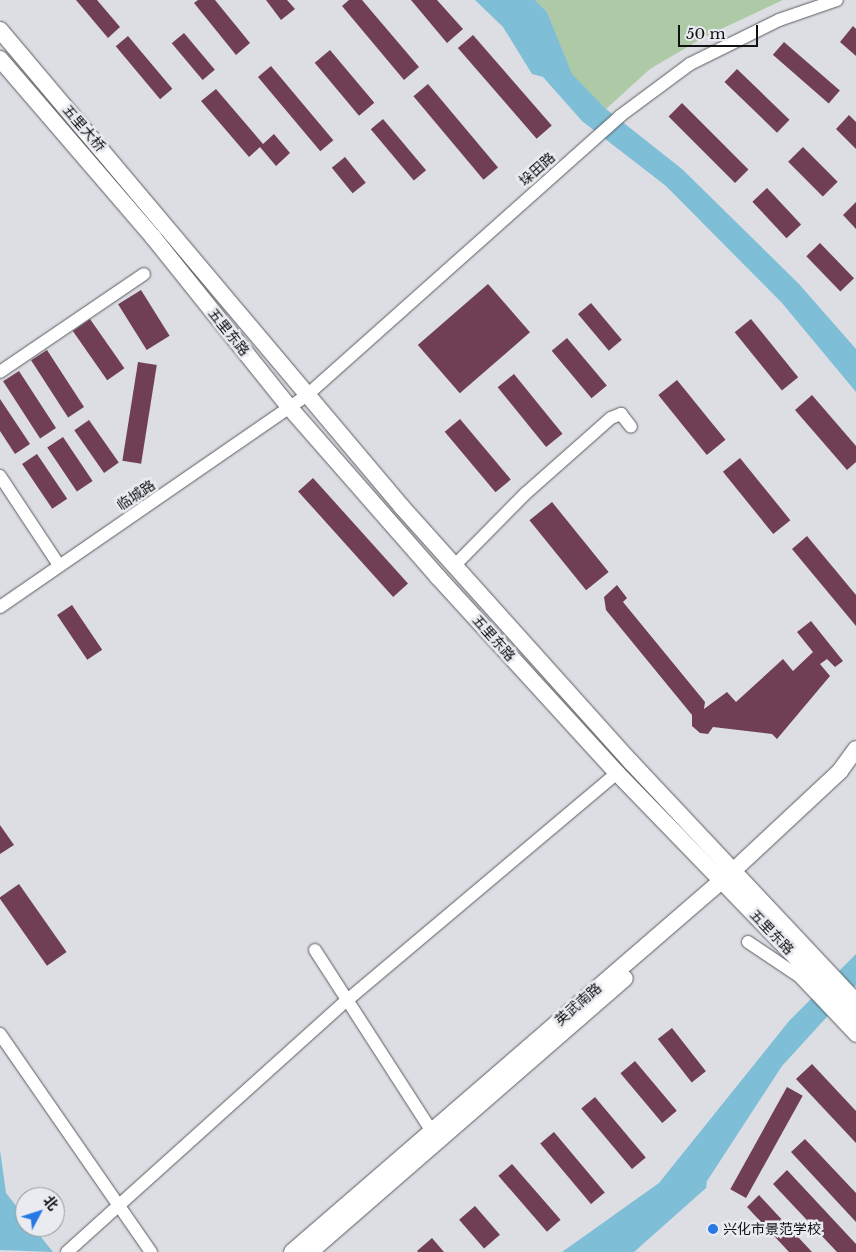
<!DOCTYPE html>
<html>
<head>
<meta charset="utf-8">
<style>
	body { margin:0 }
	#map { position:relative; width:856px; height:1252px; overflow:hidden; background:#dcdee4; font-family:"Libre Baskerville","Noto Sans SC",serif }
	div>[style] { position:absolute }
	.green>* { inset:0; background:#adc9a5 }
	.water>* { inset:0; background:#7ebed7 }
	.building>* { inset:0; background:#703f55; transform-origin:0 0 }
	.roads { filter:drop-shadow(0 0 1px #5a5c61) drop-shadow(0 0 1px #5a5c61) }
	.minor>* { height:12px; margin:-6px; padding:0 6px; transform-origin:6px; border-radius:6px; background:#fff }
	.major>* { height:16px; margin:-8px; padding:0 8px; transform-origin:8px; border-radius:8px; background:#fff }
	.dots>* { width:14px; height:14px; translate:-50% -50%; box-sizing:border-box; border:2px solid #e9ebf1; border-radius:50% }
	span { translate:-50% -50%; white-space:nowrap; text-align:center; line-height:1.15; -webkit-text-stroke:5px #e9ebf1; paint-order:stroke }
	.street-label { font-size:14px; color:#111113 }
	.poi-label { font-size:14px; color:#111113 }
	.left { translate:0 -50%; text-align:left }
	.north { position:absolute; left:15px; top:1187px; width:50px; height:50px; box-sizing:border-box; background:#e9ebf1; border:1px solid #939498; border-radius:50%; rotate:50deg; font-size:14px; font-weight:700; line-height:20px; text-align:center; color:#111113 }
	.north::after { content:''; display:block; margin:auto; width:18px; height:22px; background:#2679e4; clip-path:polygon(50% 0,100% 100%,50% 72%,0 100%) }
	.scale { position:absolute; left:678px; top:25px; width:80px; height:22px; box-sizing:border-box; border:2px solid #111113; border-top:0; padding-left:6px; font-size:15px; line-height:18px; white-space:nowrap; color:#111113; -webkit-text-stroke:4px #e9ebf1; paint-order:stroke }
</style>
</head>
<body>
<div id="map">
	<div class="green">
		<i style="clip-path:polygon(535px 0,783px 0,706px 36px,650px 69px,606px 109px,571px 74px,547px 12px)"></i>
	</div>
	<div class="water">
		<i style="clip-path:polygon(475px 0,535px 0,547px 12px,572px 74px,606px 109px,682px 169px,799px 284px,856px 349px,856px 392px,782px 303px,666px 186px,582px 121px,543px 77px,532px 74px,503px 27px)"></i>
		<i style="clip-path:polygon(856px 954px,856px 985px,782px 1066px,707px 1181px,706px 1188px,634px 1252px,562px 1252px,659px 1183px,789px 1021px)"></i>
		<i style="clip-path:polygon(0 1150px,6px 1193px,25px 1217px,25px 1227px,33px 1227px,53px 1252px,0 1250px)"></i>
	</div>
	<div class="building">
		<i style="clip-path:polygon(76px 0,97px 0,120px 27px,108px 38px)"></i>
		<i style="clip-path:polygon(198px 0,215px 0,250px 43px,236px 55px,194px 3px)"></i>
		<i style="clip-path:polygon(266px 0,287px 0,295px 9px,281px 20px)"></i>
		<i style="clip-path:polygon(349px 0,362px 0,419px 67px,404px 80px,342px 6px)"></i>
		<i style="clip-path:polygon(411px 0,437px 0,463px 29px,447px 43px)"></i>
		<i style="clip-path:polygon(853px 26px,856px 29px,856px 56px,840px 42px)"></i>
		<i style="left:184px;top:33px;width:48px;height:16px;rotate:50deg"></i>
		<i style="left:473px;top:35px;width:120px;height:20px;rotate:49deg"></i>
		<i style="left:128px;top:36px;width:69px;height:16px;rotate:50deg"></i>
		<i style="left:784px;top:42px;width:74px;height:17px;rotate:41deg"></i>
		<i style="left:330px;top:50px;width:69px;height:20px;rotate:50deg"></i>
		<i style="left:271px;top:66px;width:97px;height:17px;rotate:50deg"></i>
		<i style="left:737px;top:69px;width:73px;height:18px;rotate:44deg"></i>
		<i style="left:428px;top:84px;width:109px;height:19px;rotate:50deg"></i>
		<i style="clip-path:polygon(216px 89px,263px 144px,274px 134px,290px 153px,276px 166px,260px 147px,249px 157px,201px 101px)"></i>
		<i style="left:682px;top:103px;width:94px;height:19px;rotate:45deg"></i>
		<i style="clip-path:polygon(849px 115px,856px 122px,856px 149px,836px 129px)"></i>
		<i style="left:383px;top:119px;width:67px;height:16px;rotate:50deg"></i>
		<i style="left:803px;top:147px;width:49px;height:21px;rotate:45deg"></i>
		<i style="left:345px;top:157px;width:33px;height:17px;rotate:51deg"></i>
		<i style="left:767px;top:188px;width:50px;height:20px;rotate:47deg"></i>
		<i style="clip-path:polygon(856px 202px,856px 229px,843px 215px)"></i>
		<i style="left:820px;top:243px;width:49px;height:19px;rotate:46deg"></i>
		<i style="left:488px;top:284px;width:64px;height:93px;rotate:49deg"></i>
		<i style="left:141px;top:290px;width:54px;height:27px;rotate:58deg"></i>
		<i style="left:591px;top:303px;width:48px;height:17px;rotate:50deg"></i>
		<i style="left:90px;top:319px;width:60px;height:21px;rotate:55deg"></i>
		<i style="left:751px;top:319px;width:75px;height:21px;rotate:51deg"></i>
		<i style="left:567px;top:338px;width:62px;height:20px;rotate:50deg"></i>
		<i style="left:47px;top:350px;width:68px;height:19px;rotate:57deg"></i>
		<i style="left:138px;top:362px;width:19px;height:100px;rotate:9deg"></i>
		<i style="left:19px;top:371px;width:68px;height:19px;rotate:57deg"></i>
		<i style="left:514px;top:374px;width:77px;height:21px;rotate:51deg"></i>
		<i style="left:677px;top:380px;width:77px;height:24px;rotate:51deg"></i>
		<i style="clip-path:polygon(812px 395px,856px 446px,856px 462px,847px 470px,795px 410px)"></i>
		<i style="clip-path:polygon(0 399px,30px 444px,15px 454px,0 431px)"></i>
		<i style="left:460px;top:419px;width:79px;height:20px;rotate:50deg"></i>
		<i style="left:89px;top:420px;width:52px;height:18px;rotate:55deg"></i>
		<i style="left:63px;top:437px;width:53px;height:19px;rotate:56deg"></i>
		<i style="left:37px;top:454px;width:54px;height:18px;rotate:56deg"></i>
		<i style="left:740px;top:458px;width:80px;height:22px;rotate:51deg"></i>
		<i style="left:313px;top:478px;width:142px;height:20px;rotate:48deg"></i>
		<i style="left:552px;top:502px;width:90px;height:29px;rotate:51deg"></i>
		<i style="clip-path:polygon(807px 536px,856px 595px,856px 626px,792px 549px)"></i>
		<i style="clip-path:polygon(617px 585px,627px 598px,623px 602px,705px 702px,704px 709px,727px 692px,736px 702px,783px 659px,793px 671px,813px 652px,797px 632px,811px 621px,843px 661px,835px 667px,827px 659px,820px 664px,830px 676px,777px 739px,772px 734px,713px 727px,708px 734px,700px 733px,692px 726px,692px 715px,606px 610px,604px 597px)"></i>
		<i style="left:72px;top:605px;width:54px;height:18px;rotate:56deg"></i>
		<i style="clip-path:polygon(0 825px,14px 845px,0 854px)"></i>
		<i style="left:19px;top:884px;width:83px;height:24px;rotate:55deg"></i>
		<i style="left:672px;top:1028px;width:55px;height:18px;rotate:52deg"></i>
		<i style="left:635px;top:1061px;width:65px;height:19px;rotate:50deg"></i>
		<i style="clip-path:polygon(812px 1064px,856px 1111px,856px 1143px,796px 1079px)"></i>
		<i style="left:787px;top:1087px;width:18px;height:117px;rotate:29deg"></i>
		<i style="left:595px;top:1097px;width:79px;height:18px;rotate:50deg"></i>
		<i style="left:554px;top:1132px;width:79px;height:18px;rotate:50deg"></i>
		<i style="clip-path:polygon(805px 1139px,856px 1193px,856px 1222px,791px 1152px)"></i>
		<i style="left:512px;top:1164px;width:74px;height:18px;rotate:49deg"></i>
		<i style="clip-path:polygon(787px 1170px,856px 1244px,856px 1252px,837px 1252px,773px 1184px)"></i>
		<i style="clip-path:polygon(759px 1195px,812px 1252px,789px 1252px,747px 1207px)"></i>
		<i style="left:475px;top:1206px;width:38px;height:21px;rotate:49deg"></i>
		<i style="clip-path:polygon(432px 1238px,444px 1252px,418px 1252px,417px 1251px)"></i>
	</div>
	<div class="roads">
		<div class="minor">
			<i style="left:0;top:372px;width:174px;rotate:-34.2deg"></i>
			<i style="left:0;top:476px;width:107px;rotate:56.5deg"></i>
			<i style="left:455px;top:565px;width:100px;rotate:-45.4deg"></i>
			<i style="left:525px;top:494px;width:115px;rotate:-41.5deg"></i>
			<i style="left:611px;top:418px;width:11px;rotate:-22deg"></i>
			<i style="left:621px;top:414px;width:16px;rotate:52deg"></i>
			<i style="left:0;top:607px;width:372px;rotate:-34.6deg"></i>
			<i style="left:306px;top:396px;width:421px;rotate:-41.7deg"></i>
			<i style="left:620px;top:116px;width:87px;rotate:-36.6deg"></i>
			<i style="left:690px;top:64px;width:99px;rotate:-26.3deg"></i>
			<i style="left:779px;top:20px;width:61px;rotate:-19deg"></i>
			<i style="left:748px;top:942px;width:63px;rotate:33.9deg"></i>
			<i style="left:800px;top:977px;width:81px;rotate:46.5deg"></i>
			<i style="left:315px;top:950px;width:214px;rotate:57.2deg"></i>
			<i style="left:0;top:1034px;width:265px;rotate:55.3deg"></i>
			<i style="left:67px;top:1252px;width:374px;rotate:-42deg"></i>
			<i style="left:345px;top:1002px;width:356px;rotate:-40.1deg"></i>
		</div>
		<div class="major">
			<i style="left:0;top:30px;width:624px;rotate:49.88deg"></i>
			<i style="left:402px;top:507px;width:343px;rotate:48.1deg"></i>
			<i style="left:631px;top:762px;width:329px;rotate:46.8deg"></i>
			<i style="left:0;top:59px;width:235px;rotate:49.3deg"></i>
			<i style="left:153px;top:237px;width:219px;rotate:51.3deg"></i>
			<i style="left:290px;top:408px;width:225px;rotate:48.8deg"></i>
			<i style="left:438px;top:577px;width:265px;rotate:47.6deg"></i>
			<i style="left:617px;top:773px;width:344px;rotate:45.9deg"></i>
			<i style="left:292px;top:1252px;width:584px;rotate:-40.84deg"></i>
			<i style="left:734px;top:870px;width:145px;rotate:-43deg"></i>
			<i style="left:840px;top:771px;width:27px;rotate:-54deg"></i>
			<i style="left:310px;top:1252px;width:417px;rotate:-41deg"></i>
		</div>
	</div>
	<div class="dots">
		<i style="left:713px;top:1229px;background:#2679e4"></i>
	</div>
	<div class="street-label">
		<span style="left:84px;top:128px;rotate:49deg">五里大桥</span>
		<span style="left:537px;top:169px;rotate:-42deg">垛田路</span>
		<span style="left:229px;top:332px;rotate:51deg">五里东路</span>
		<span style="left:136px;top:495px;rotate:-34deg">临城路</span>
		<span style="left:494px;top:638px;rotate:48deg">五里东路</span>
		<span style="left:772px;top:932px;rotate:46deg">五里东路</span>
		<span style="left:578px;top:1004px;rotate:-41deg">英武南路</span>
	</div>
	<div class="poi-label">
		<span class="left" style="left:723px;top:1229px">兴化市景范学校</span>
	</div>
	<div class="north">北</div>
	<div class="scale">50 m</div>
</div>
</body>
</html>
